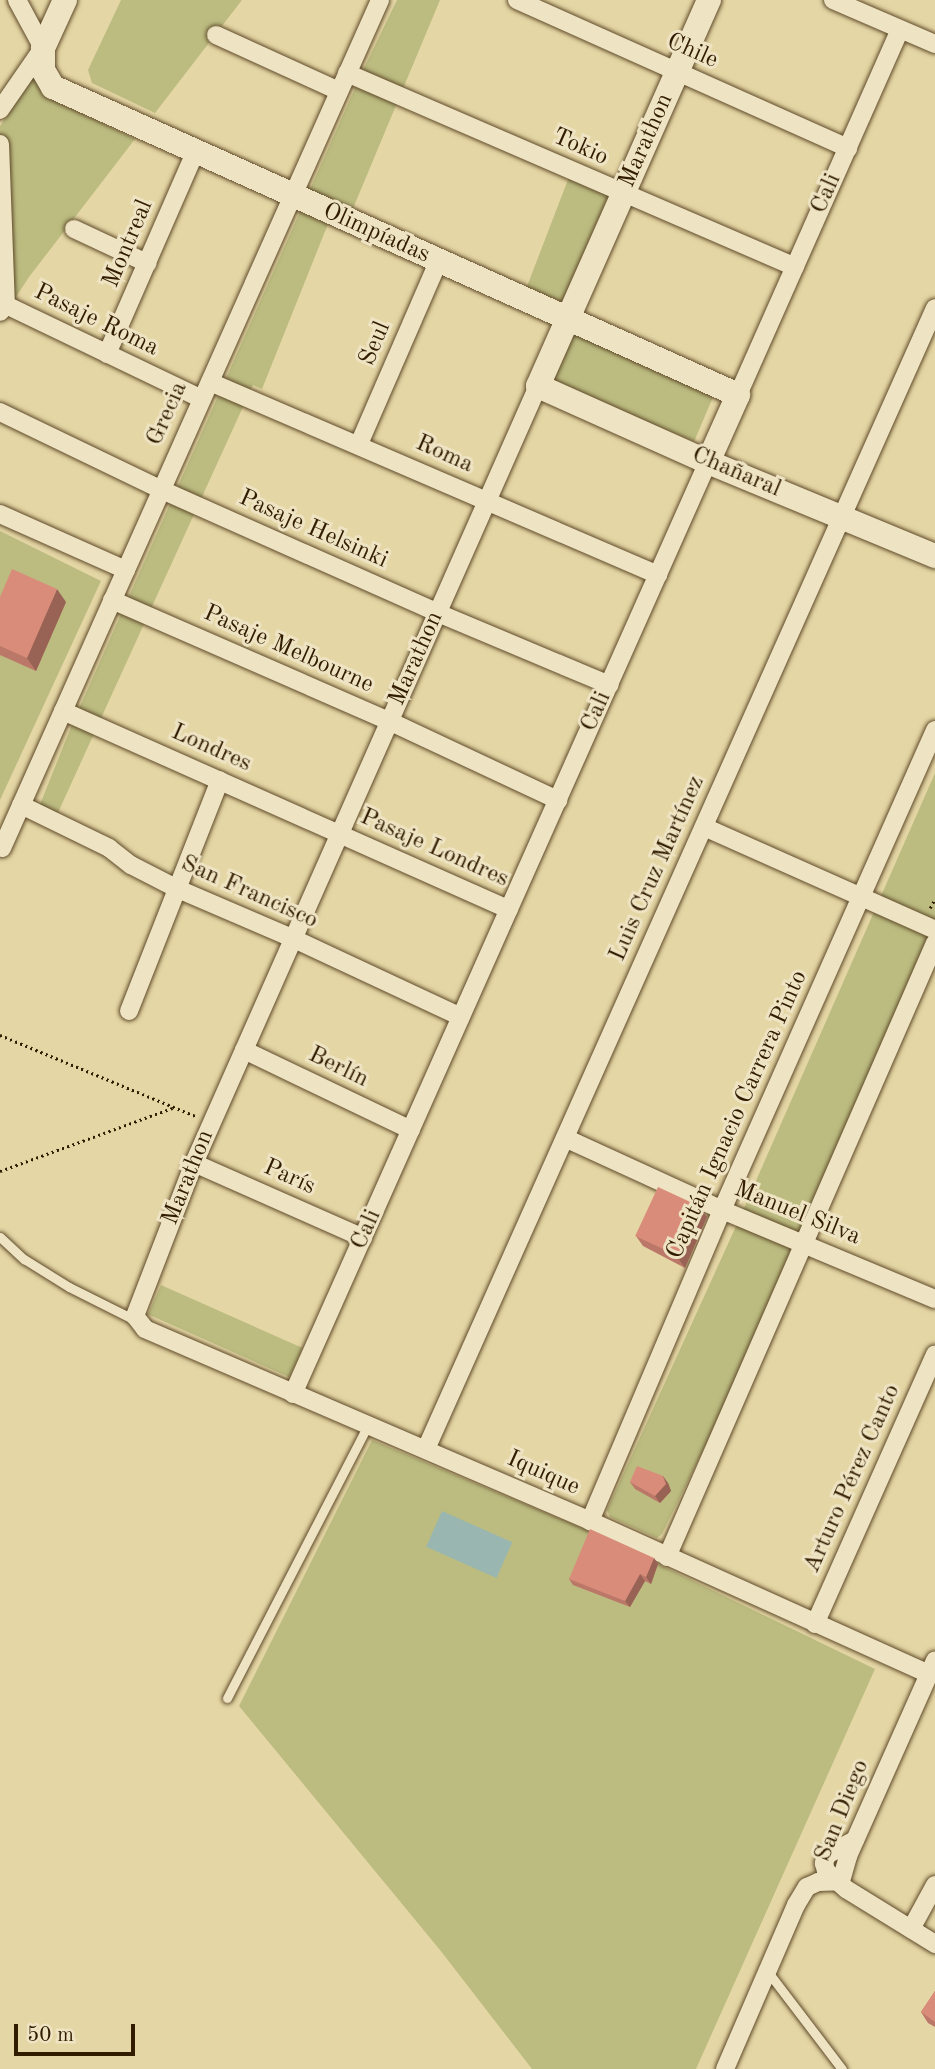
<!DOCTYPE html>
<html>
<head>
<meta charset="utf-8">
<style>
	body { margin:0 }
	#map { position:relative; width:935px; height:2069px; overflow:hidden; background:#e5d6a5; font-family:"Old Standard TT",serif }
	div>[style] { position:absolute }
	.green>* { inset:0; background:#bcbc81; transform-origin:0 0 }
	.water>* { inset:0; background:#99b7b0; transform-origin:0 0 }
	.path>* { height:2.5px; margin-top:-1.25px; transform-origin:0; background:repeating-linear-gradient(90deg,#321c00 0 2px,transparent 0 5.5px) }
	.roads { filter:drop-shadow(0 0 2px #5f4a29) drop-shadow(0 0 2px #5f4a29) }
	.lane>* { height:9px; margin:-4.5px; padding:0 4.5px; transform-origin:4.5px; border-radius:4.5px; background:#eee4c4 }
	.street>* { height:18px; margin:-9px; padding:0 9px; transform-origin:9px; border-radius:9px; background:#eee4c4 }
	.secondary>* { height:24px; margin:-12px; padding:0 12px; transform-origin:12px; border-radius:12px; background:#eee4c4 }
	.wall>* { inset:0; background:#bb7868 }
	.shaded-wall>* { inset:0; background:#986255 }
	.building>* { inset:0; background:#d98c79; transform-origin:0 0 }
	span { translate:-50% -50%; white-space:nowrap; text-align:center; line-height:1.15; -webkit-text-stroke:6px #eee4c4; paint-order:stroke }
	.street-label { font-size:24px; color:#321c00 }
	.scale { position:absolute; left:14px; top:2024px; width:121px; height:32px; box-sizing:border-box; border:4px solid #321c00; border-top:0; padding-left:9px; font-size:21px; line-height:24px; white-space:nowrap; color:#321c00; -webkit-text-stroke:5px #eee4c4; paint-order:stroke }
</style>
</head>
<body>
<div id="map">
	<div class="green">
		<i style="clip-path:polygon(121px 0,242px 0,155px 113px,92px 83px,88px 70px)"></i>
		<i style="clip-path:polygon(397px 0,440px 0,349px 218px,334px 209px,262px 389px,253px 385px,56px 817px,39px 807px,73px 722px,364px 68px)"></i>
		<i style="clip-path:polygon(34px 74px,42px 94px,135px 139px,29px 277px,0 321px,0 126px)"></i>
		<i style="left:569px;top:177px;width:44px;height:119px;rotate:21deg"></i>
		<i style="left:572px;top:330px;width:156px;height:55px;rotate:23deg"></i>
		<i style="clip-path:polygon(0 531px,101px 581px,0 800px)"></i>
		<i style="clip-path:polygon(935px 773px,935px 924px,709px 1438px,662px 1534px,657px 1538px,610px 1517px,607px 1510px,737px 1224px)"></i>
		<i style="left:161px;top:1285px;width:155px;height:32px;rotate:24deg"></i>
		<i style="clip-path:polygon(372px 1440px,596px 1534px,875px 1669px,696px 2069px,532px 2069px,440px 1950px,239px 1706px)"></i>
	</div>
	<div class="water">
		<i style="left:442px;top:1511px;width:77px;height:39px;rotate:24deg"></i>
	</div>
	<div class="path">
		<i style="left:930px;top:908px;width:10px;rotate:-61deg"></i>
		<i style="left:0;top:1035px;width:212px;rotate:22.5deg"></i>
		<i style="left:0;top:1171px;width:186px;rotate:-20.1deg"></i>
	</div>
	<div class="roads">
		<div class="lane">
			<i style="left:0;top:1237px;width:33px;rotate:43deg"></i>
			<i style="left:24px;top:1259px;width:53px;rotate:31.9deg"></i>
			<i style="left:69px;top:1287px;width:74px;rotate:26.6deg"></i>
			<i style="left:227px;top:1698px;width:307px;rotate:-62.7deg"></i>
			<i style="left:768px;top:1972px;width:122px;rotate:52.7deg"></i>
		</div>
		<div class="street">
			<i style="left:517px;top:0;width:363px;rotate:24.1deg"></i>
			<i style="left:833px;top:0;width:111px;rotate:23.3deg"></i>
			<i style="left:216px;top:35px;width:135px;rotate:24.5deg"></i>
			<i style="left:347px;top:73px;width:488px;rotate:23.4deg"></i>
			<i style="left:0;top:110px;width:75px;rotate:-55.3deg"></i>
			<i style="left:43px;top:48px;width:55px;rotate:-118.4deg"></i>
			<i style="left:0;top:144px;width:161px;rotate:87.9deg"></i>
			<i style="left:6px;top:305px;width:9px;rotate:131deg"></i>
			<i style="left:74px;top:229px;width:81px;rotate:25deg"></i>
			<i style="left:6px;top:305px;width:217px;rotate:25.6deg"></i>
			<i style="left:107px;top:354px;width:219px;rotate:-66.4deg"></i>
			<i style="left:210px;top:382px;width:488px;rotate:23.3deg"></i>
			<i style="left:538px;top:386px;width:850px;rotate:113.88deg"></i>
			<i style="left:194px;top:1163px;width:164px;rotate:111.1deg"></i>
			<i style="left:135px;top:1316px;width:16px;rotate:52deg"></i>
			<i style="left:145px;top:1329px;width:485px;rotate:23.3deg"></i>
			<i style="left:590px;top:1521px;width:372px;rotate:24.3deg"></i>
			<i style="left:738px;top:395px;width:399px;rotate:-66.1deg"></i>
			<i style="left:0;top:412px;width:180px;rotate:25.7deg"></i>
			<i style="left:162px;top:490px;width:302px;rotate:24deg"></i>
			<i style="left:438px;top:613px;width:186px;rotate:22.8deg"></i>
			<i style="left:359px;top:444px;width:198px;rotate:-66.5deg"></i>
			<i style="left:0;top:514px;width:138px;rotate:24deg"></i>
			<i style="left:112px;top:600px;width:302px;rotate:23.6deg"></i>
			<i style="left:389px;top:721px;width:187px;rotate:25.1deg"></i>
			<i style="left:63px;top:711px;width:488px;rotate:24deg"></i>
			<i style="left:21px;top:805px;width:98px;rotate:26deg"></i>
			<i style="left:109px;top:848px;width:28px;rotate:38deg"></i>
			<i style="left:131px;top:865px;width:53px;rotate:27.1deg"></i>
			<i style="left:178px;top:889px;width:126px;rotate:23.3deg"></i>
			<i style="left:294px;top:939px;width:184px;rotate:25deg"></i>
			<i style="left:704px;top:827px;width:253px;rotate:24deg"></i>
			<i style="left:2px;top:848px;width:928px;rotate:-65.97deg"></i>
			<i style="left:129px;top:1011px;width:248px;rotate:-68.5deg"></i>
			<i style="left:244px;top:1050px;width:185px;rotate:25.6deg"></i>
			<i style="left:565px;top:1138px;width:173px;rotate:24.6deg"></i>
			<i style="left:722px;top:1210px;width:231px;rotate:22.7deg"></i>
			<i style="left:194px;top:1163px;width:185px;rotate:23.9deg"></i>
			<i style="left:293px;top:1394px;width:1020px;rotate:-66deg"></i>
			<i style="left:426px;top:1449px;width:1249px;rotate:-65.96deg"></i>
			<i style="left:590px;top:1521px;width:338px;rotate:-67deg"></i>
			<i style="left:722px;top:1210px;width:525px;rotate:-66.07deg"></i>
			<i style="left:667px;top:1557px;width:670px;rotate:-66.42deg"></i>
			<i style="left:815px;top:1624px;width:295px;rotate:-66deg"></i>
			<i style="left:855px;top:1840px;width:32px;rotate:152deg"></i>
			<i style="left:827px;top:1855px;width:9px;rotate:111deg"></i>
			<i style="left:824px;top:1863px;width:8px;rotate:76deg"></i>
			<i style="left:826px;top:1871px;width:27px;rotate:42deg"></i>
			<i style="left:846px;top:1889px;width:105px;rotate:31.7deg"></i>
			<i style="left:911px;top:1929px;width:50px;rotate:-61.4deg"></i>
			<i style="left:725px;top:2069px;width:179px;rotate:-66.6deg"></i>
			<i style="left:796px;top:1905px;width:21px;rotate:-59deg"></i>
			<i style="left:807px;top:1887px;width:12px;rotate:-24deg"></i>
			<i style="left:818px;top:1882px;width:23px;rotate:-2deg"></i>
			<i style="left:841px;top:1881px;width:26px;rotate:-74deg"></i>
			<i style="left:848px;top:1856px;width:214px;rotate:-66deg"></i>
		</div>
		<div class="secondary">
			<i style="left:65px;top:0;width:53px;rotate:114.6deg"></i>
			<i style="left:43px;top:48px;width:22px;rotate:90deg"></i>
			<i style="left:43px;top:70px;width:20px;rotate:60deg"></i>
			<i style="left:53px;top:87px;width:751px;rotate:24.21deg"></i>
			<i style="left:738px;top:395px;width:73px;rotate:114.1deg"></i>
			<i style="left:709px;top:0;width:422px;rotate:113.9deg"></i>
			<i style="left:538px;top:386px;width:186px;rotate:24.1deg"></i>
			<i style="left:708px;top:462px;width:246px;rotate:22.5deg"></i>
		</div>
	</div>
	<div class="wall">
		<i style="clip-path:polygon(0 597px,66px 602px,36px 671px,0 655px)"></i>
		<i style="clip-path:polygon(707px 1217px,685px 1268px,643px 1246px,636px 1236px)"></i>
		<i style="clip-path:polygon(630px 1482px,668px 1483px,671px 1491px,660px 1503px,635px 1489px)"></i>
		<i style="clip-path:polygon(654px 1558px,658px 1564px,651px 1584px,645px 1581px,630px 1607px,573px 1585px,569px 1579px)"></i>
		<i style="clip-path:polygon(935px 1991px,935px 2027px,928px 2023px,921px 2012px)"></i>
	</div>
	<div class="shaded-wall">
		<i style="clip-path:polygon(57px 589px,66px 602px,36px 671px,27px 658px)"></i>
		<i style="clip-path:polygon(700px 1207px,707px 1217px,685px 1268px,678px 1258px)"></i>
		<i style="clip-path:polygon(663px 1476px,668px 1483px,671px 1491px,660px 1503px,655px 1496px)"></i>
		<i style="clip-path:polygon(654px 1558px,658px 1564px,651px 1584px,646px 1577px)"></i>
		<i style="clip-path:polygon(640px 1574px,645px 1581px,630px 1607px,625px 1601px)"></i>
	</div>
	<div class="building">
		<i style="clip-path:polygon(12px 569px,57px 589px,27px 658px,0 646px,0 597px)"></i>
		<i style="left:658px;top:1187px;width:47px;height:54px;rotate:25deg"></i>
		<i style="clip-path:polygon(637px 1466px,663px 1476px,666px 1484px,655px 1496px,630px 1482px)"></i>
		<i style="clip-path:polygon(590px 1529px,654px 1558px,646px 1577px,640px 1574px,625px 1601px,569px 1579px)"></i>
		<i style="clip-path:polygon(935px 1991px,935px 2022px,921px 2012px)"></i>
	</div>
	<div class="street-label">
		<span style="left:692px;top:52px;rotate:24deg">Chile</span>
		<span style="left:647px;top:141px;rotate:-66deg">Marathon</span>
		<span style="left:580px;top:148px;rotate:24deg">Tokio</span>
		<span style="left:827px;top:194px;rotate:-66deg">Cali</span>
		<span style="left:376px;top:234px;rotate:24deg">Olimpíadas</span>
		<span style="left:129px;top:244px;rotate:-67deg">Montreal</span>
		<span style="left:96px;top:321px;rotate:26deg">Pasaje Roma</span>
		<span style="left:376px;top:344px;rotate:-67deg">Seul</span>
		<span style="left:168px;top:414px;rotate:-66deg">Grecia</span>
		<span style="left:444px;top:455px;rotate:24deg">Roma</span>
		<span style="left:736px;top:473px;rotate:23deg">Chañaral</span>
		<span style="left:313px;top:530px;rotate:24deg">Pasaje Helsinki</span>
		<span style="left:288px;top:650px;rotate:24deg">Pasaje Melbourne</span>
		<span style="left:417px;top:659px;rotate:-66deg">Marathon</span>
		<span style="left:597px;top:712px;rotate:-66deg">Cali</span>
		<span style="left:211px;top:749px;rotate:24deg">Londres</span>
		<span style="left:434px;top:849px;rotate:24deg">Pasaje Londres</span>
		<span style="left:658px;top:869px;rotate:-66deg">Luis Cruz Martínez</span>
		<span style="left:249px;top:893px;rotate:24deg">San Francisco</span>
		<span style="left:338px;top:1068px;rotate:26deg">Berlín</span>
		<span style="left:738px;top:1115px;rotate:-66deg">Capitán Ignacio Carrera Pinto</span>
		<span style="left:189px;top:1178px;rotate:-68deg">Marathon</span>
		<span style="left:289px;top:1178px;rotate:24deg">París</span>
		<span style="left:797px;top:1214px;rotate:22deg">Manuel Silva</span>
		<span style="left:367px;top:1230px;rotate:-66deg">Cali</span>
		<span style="left:543px;top:1474px;rotate:24deg">Iquique</span>
		<span style="left:853px;top:1479px;rotate:-66deg">Arturo Pérez Canto</span>
		<span style="left:843px;top:1811px;rotate:-68deg">San Diego</span>
	</div>
	<div class="scale">50 m</div>
</div>
</body>
</html>
